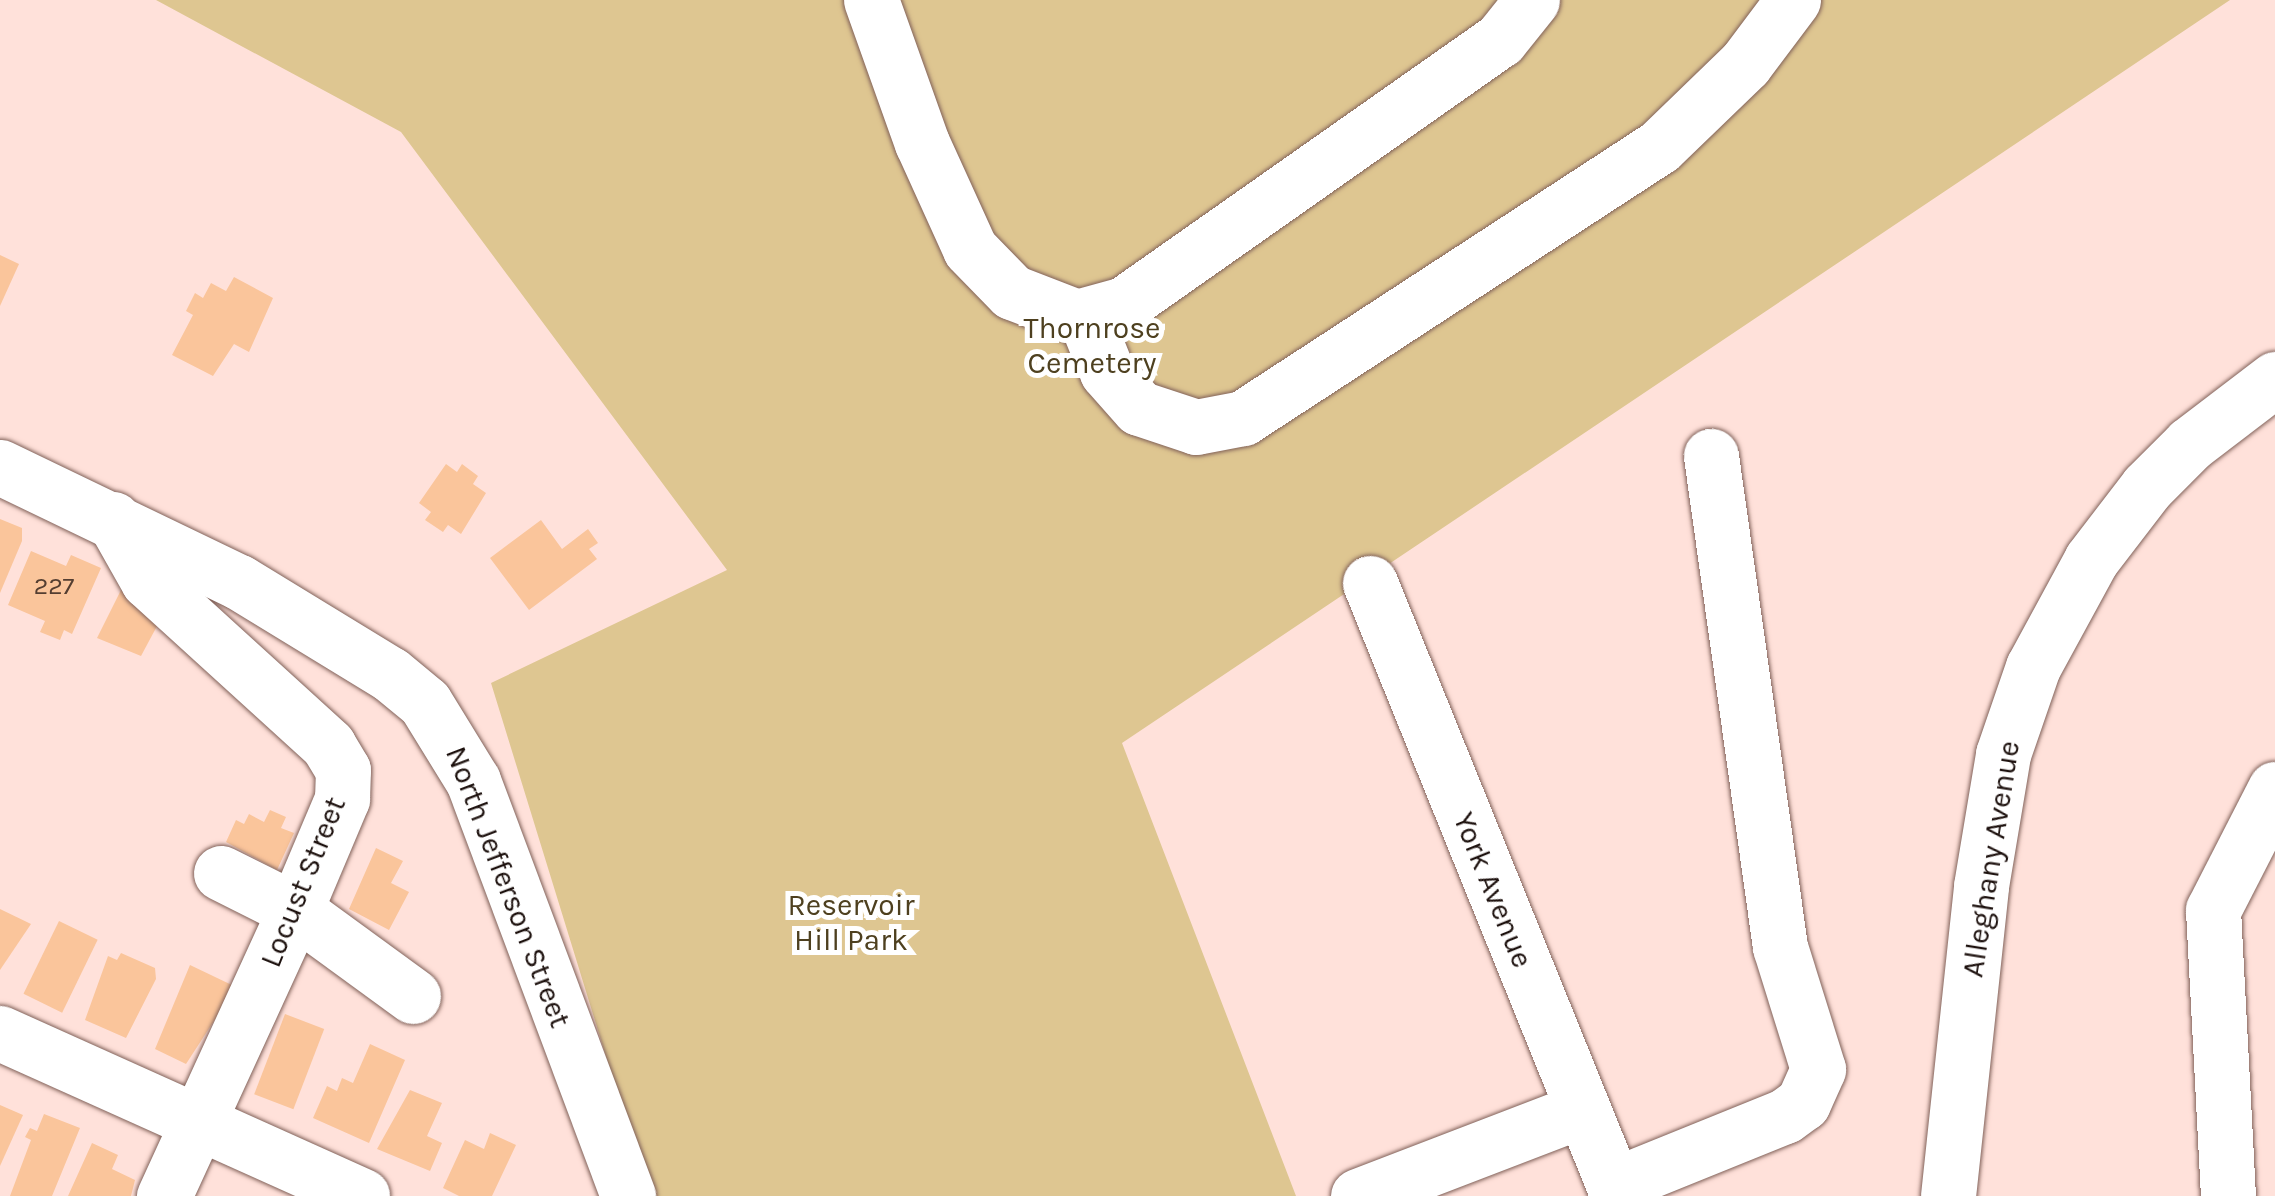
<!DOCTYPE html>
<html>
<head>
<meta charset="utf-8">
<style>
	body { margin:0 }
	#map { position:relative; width:2275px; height:1196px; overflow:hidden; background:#ffe1da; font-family:Karla,sans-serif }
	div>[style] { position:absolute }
	.green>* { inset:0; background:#dec691 }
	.building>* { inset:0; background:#fac59b; transform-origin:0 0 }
	.roads { filter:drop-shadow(0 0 2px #816159) drop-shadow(0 0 2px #816159) }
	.minor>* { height:55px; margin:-27.5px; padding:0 27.5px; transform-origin:27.5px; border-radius:27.5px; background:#fff }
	span { translate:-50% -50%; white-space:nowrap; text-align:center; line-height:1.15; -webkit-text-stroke:10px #fff; paint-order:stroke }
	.number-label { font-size:25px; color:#543e31 }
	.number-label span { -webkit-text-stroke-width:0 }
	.park-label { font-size:30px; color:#4e401f }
	.street-label { font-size:30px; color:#1d110e }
</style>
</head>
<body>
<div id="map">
	<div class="green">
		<i style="clip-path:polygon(156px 0,2230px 0,1122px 743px,1296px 1196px,649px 1196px,491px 683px,727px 570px,401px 132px)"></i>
	</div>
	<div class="building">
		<i style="clip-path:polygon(0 255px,19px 264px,0 306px)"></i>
		<i style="clip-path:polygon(234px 277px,273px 298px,249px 352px,234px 344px,213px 376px,172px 355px,193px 315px,186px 311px,195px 293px,203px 298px,211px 283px,226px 291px)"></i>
		<i style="clip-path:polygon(446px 464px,457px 472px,462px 464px,478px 476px,473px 484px,486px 493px,461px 534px,448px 525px,443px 532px,425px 520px,431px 512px,419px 503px)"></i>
		<i style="clip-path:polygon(0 519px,22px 528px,22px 541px,0 593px)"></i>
		<i style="clip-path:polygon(541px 520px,562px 549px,588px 529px,598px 543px,589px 549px,597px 559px,529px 610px,490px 558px)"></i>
		<i style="clip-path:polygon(31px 551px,66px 566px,71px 555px,101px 568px,72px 634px,64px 630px,60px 640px,40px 632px,45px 621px,8px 605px)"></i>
		<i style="clip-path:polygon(122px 588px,164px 613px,141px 656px,97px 638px)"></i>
		<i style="clip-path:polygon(270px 810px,286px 817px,281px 828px,294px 833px,277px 870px,226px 842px,236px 820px,244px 824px,249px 814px,264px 822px)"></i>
		<i style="clip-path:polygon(376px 848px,403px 861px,391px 883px,409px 892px,389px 930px,349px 909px)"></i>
		<i style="clip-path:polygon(0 909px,31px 924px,0 970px)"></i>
		<i style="left:59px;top:921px;width:43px;height:81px;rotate:26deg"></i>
		<i style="clip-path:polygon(121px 953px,155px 968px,156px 979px,126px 1038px,85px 1020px,108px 956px,117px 960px)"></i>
		<i style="clip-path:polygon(190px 965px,236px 987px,186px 1064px,155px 1049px)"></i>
		<i style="left:285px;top:1014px;width:42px;height:86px;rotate:21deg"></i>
		<i style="clip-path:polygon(370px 1044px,405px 1060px,369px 1143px,313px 1118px,327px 1086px,337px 1091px,342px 1078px,353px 1083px)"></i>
		<i style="clip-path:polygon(410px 1090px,442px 1103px,427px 1136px,442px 1143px,430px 1171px,377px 1149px)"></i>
		<i style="clip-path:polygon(0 1105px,23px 1115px,0 1166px)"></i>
		<i style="clip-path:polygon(44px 1114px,80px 1128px,52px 1196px,10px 1196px,31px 1140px,25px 1137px,30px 1128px,37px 1131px)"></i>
		<i style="clip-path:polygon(490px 1133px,516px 1145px,492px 1196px,459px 1196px,443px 1188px,465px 1140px,484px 1149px)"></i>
		<i style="clip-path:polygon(92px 1143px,118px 1155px,112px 1169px,135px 1180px,131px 1196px,68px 1196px)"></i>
	</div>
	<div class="roads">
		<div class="minor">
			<i style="left:871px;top:0;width:152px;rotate:70.4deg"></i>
			<i style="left:922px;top:143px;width:116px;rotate:65.6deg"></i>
			<i style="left:970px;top:249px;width:60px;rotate:45.7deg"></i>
			<i style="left:1012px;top:292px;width:70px;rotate:21deg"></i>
			<i style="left:1077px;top:317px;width:49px;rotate:-15.5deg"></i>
			<i style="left:1124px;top:304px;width:459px;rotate:-35.1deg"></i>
			<i style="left:1500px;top:40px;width:51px;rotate:-51.3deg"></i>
			<i style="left:1085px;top:317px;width:59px;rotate:68.2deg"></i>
			<i style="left:1107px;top:372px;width:48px;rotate:48.4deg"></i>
			<i style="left:1139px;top:408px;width:60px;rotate:18.4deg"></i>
			<i style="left:1196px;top:427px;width:48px;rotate:-10.8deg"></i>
			<i style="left:1243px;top:418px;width:496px;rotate:-33.1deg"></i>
			<i style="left:1659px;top:147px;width:120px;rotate:-44deg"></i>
			<i style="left:1745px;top:64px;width:80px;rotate:-53.1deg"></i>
			<i style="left:0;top:467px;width:265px;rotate:25.7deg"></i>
			<i style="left:239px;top:582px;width:177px;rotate:31.4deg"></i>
			<i style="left:390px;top:674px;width:45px;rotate:39.6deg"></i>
			<i style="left:425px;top:703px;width:92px;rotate:58.4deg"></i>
			<i style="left:473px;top:781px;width:443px;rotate:69.5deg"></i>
			<i style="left:113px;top:519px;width:71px;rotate:60.6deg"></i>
			<i style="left:148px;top:581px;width:244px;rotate:42.3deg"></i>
			<i style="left:328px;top:745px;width:29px;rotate:59deg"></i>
			<i style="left:343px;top:770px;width:29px;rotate:92deg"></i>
			<i style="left:342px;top:799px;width:121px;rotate:112.9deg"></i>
			<i style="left:295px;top:910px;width:315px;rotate:114.6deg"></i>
			<i style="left:1370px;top:583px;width:661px;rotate:67.97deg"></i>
			<i style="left:221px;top:873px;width:83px;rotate:26.6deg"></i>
			<i style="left:295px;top:910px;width:146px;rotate:36.1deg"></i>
			<i style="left:0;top:1033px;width:397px;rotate:24.2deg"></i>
			<i style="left:1614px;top:1185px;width:184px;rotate:-22deg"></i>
			<i style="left:1785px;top:1116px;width:22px;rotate:-36deg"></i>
			<i style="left:1803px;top:1103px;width:37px;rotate:-66deg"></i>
			<i style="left:1818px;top:1069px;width:128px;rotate:-107.3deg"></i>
			<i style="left:1780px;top:947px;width:496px;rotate:-98deg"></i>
			<i style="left:1358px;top:1196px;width:240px;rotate:-21deg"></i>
			<i style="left:1948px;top:1196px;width:312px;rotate:-83.9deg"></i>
			<i style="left:1981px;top:886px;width:134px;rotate:-80.5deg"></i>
			<i style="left:2003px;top:754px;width:92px;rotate:-71deg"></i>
			<i style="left:2033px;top:667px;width:122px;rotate:-61.5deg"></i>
			<i style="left:2091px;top:560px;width:92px;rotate:-52.5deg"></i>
			<i style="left:2147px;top:487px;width:61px;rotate:-45deg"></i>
			<i style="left:2190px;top:444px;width:107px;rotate:-37.4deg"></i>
			<i style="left:2228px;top:1196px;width:286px;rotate:-93deg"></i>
			<i style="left:2213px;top:910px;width:136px;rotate:-62.9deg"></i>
		</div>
	</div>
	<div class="number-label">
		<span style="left:54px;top:586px">227</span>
	</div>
	<div class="park-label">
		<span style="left:1092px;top:345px">Thornrose<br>Cemetery</span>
		<span style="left:851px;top:922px">Reservoir<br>Hill Park</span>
	</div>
	<div class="street-label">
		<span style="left:1991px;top:859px;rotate:-81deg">Alleghany Avenue</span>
		<span style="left:303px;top:882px;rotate:-68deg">Locust Street</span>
		<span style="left:508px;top:887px;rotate:69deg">North Jefferson Street</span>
		<span style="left:1493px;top:890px;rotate:68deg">York Avenue</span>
	</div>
</div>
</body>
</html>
